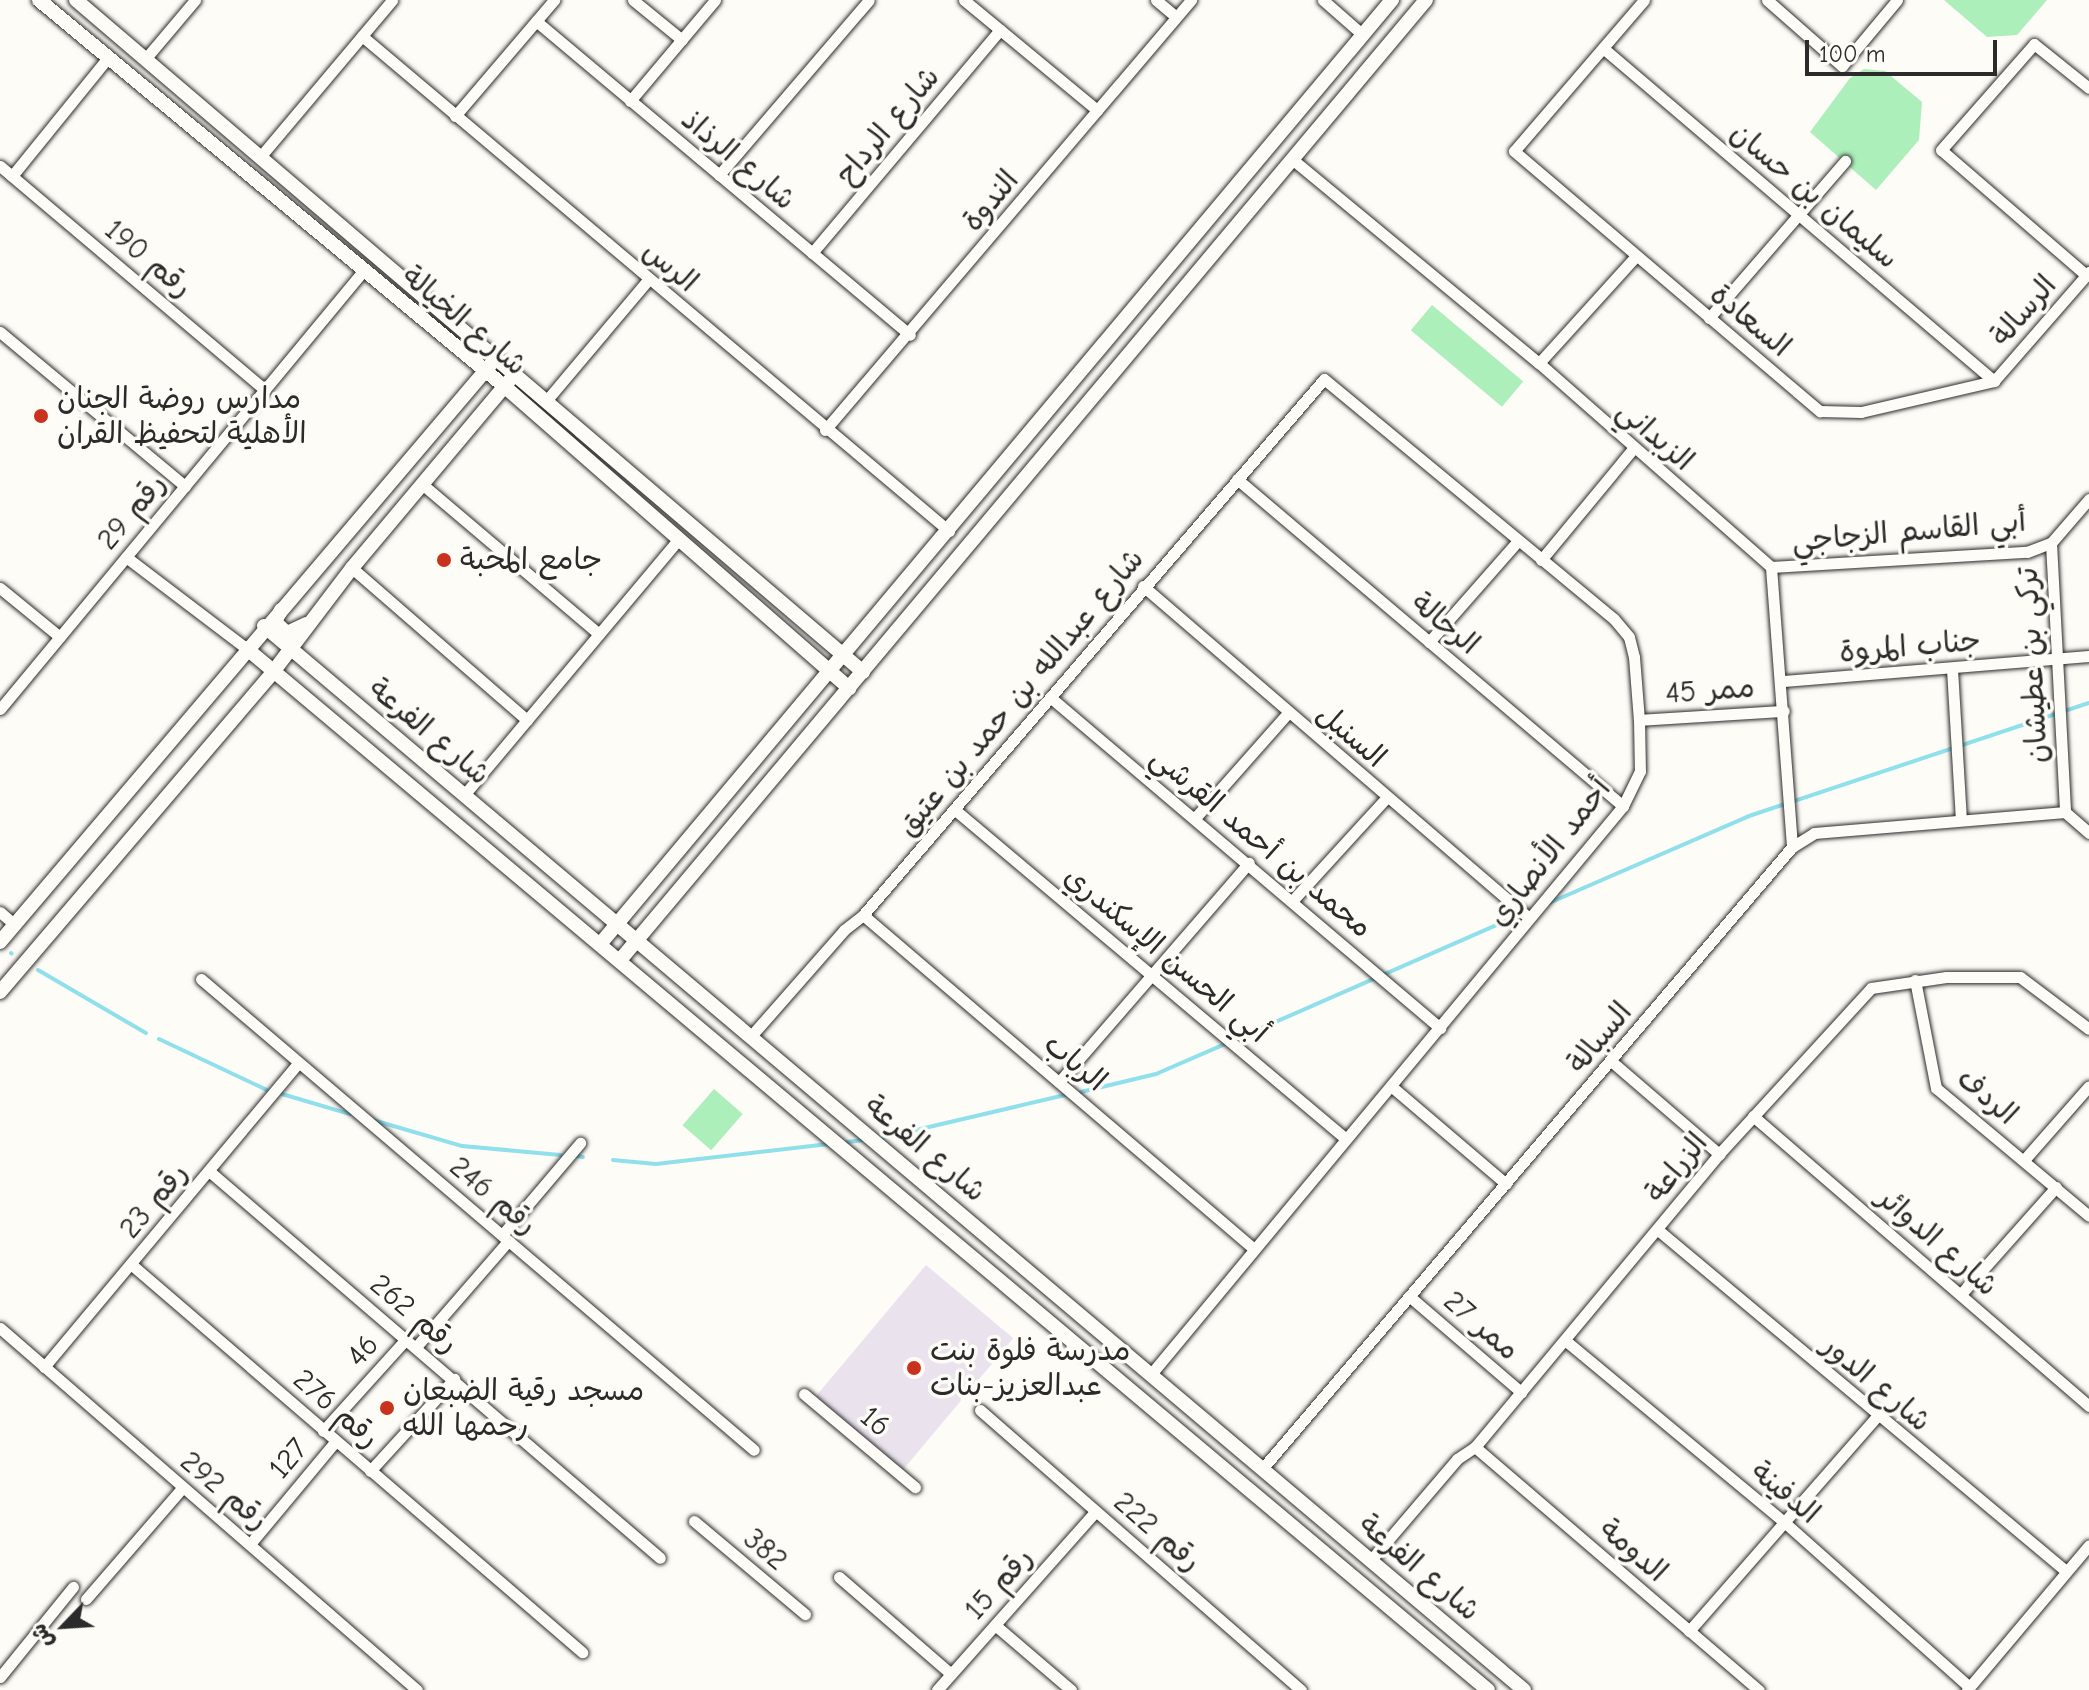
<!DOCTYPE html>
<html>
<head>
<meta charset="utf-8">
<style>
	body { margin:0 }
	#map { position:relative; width:2089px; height:1690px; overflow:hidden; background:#fdfcf7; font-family:"Comic Neue","Playpen Sans Arabic",sans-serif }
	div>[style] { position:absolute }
	.built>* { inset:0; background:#eae3ee; transform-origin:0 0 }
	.green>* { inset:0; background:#acefba; transform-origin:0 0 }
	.stream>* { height:4px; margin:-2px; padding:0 2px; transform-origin:2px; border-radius:2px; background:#8fe0eb }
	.roads { filter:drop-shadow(0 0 2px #2b2b2b) drop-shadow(0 0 2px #2b2b2b) }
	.minor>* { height:11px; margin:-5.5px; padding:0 5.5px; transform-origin:5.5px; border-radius:5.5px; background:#fdfcf7 }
	.tertiary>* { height:14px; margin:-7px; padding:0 7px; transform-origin:7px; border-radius:7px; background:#fdfcf7 }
	.dots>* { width:22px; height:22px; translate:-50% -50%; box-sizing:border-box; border:4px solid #fdfcf7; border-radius:50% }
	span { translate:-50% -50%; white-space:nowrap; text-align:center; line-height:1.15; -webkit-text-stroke:7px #fdfcf7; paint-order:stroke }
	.street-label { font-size:30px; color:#2b2b2b }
	.poi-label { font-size:30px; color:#2b2b2b }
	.left { translate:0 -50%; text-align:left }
	.north { position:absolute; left:24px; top:1586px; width:80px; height:80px; -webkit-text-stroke:6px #fdfcf7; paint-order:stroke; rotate:245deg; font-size:22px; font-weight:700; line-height:32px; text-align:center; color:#2b2b2b }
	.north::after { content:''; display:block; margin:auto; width:28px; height:36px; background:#2b2b2b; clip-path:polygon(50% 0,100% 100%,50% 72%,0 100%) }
	.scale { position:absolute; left:1805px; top:40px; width:192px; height:36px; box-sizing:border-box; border:4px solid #2b2b2b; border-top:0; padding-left:10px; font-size:24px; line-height:28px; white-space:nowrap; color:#2b2b2b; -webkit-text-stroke:6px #fdfcf7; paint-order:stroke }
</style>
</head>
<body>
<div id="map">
	<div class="built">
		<i style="left:926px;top:1265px;width:114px;height:172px;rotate:40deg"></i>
	</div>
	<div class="green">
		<i style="clip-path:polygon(1944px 0,2047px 0,2017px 35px,1987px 37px)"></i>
		<i style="clip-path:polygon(1864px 69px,1885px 71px,1922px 102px,1919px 140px,1876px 190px,1810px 132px,1850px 78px)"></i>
		<i style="left:1432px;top:305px;width:119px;height:33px;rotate:40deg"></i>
		<i style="left:714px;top:1089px;width:38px;height:48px;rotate:41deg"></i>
	</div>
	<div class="stream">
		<i style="left:1549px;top:903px;width:218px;rotate:-23.5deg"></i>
		<i style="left:1749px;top:816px;width:358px;rotate:-18.4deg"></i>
		<i style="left:11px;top:953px;width:1px;rotate:45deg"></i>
		<i style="left:38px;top:970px;width:125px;rotate:30.3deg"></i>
		<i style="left:1239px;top:1038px;width:309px;rotate:-23.7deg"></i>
		<i style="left:159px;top:1039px;width:119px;rotate:25.3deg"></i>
		<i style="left:1081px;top:1092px;width:77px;rotate:-13.5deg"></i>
		<i style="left:1156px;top:1074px;width:75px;rotate:-23.5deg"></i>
		<i style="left:282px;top:1094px;width:71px;rotate:16.4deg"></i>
		<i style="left:373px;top:1120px;width:93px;rotate:16.3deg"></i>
		<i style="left:462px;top:1146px;width:99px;rotate:5.2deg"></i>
		<i style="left:882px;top:1138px;width:188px;rotate:-13.2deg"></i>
		<i style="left:847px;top:1142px;width:17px;rotate:-7deg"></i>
		<i style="left:577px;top:1156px;width:6px;rotate:9deg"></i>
		<i style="left:613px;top:1160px;width:43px;rotate:5.3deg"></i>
		<i style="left:656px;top:1164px;width:174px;rotate:-6.6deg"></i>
	</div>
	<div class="roads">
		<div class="minor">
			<i style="left:633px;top:0;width:63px;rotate:39.2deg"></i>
			<i style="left:964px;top:0;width:173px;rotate:39.6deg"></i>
			<i style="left:1156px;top:0;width:26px;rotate:40deg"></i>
			<i style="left:1323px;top:0;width:53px;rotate:41.2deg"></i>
			<i style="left:1644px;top:0;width:199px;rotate:130.7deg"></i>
			<i style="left:1514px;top:151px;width:402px;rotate:40.4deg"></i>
			<i style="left:1820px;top:411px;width:41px;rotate:1.4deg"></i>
			<i style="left:1861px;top:412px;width:137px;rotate:-13.1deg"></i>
			<i style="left:1767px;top:0;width:100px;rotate:41.3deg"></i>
			<i style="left:1842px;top:66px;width:86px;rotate:-50.2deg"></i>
			<i style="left:536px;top:21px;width:488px;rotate:40deg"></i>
			<i style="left:362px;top:36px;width:768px;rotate:40.14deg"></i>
			<i style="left:1603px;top:48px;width:514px;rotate:40.42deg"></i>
			<i style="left:146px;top:58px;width:76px;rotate:-49.8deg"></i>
			<i style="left:630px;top:101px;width:132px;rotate:-49.9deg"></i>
			<i style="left:455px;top:116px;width:153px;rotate:-49.5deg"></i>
			<i style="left:260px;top:157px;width:205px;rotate:-49.9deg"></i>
			<i style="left:1292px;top:159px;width:320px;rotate:39.6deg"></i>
			<i style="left:1539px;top:363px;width:309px;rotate:41.3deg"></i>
			<i style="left:1771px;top:567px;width:281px;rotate:85.7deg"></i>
			<i style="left:0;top:166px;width:347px;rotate:40.2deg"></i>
			<i style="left:719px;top:175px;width:230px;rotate:-49.4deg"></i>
			<i style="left:12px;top:176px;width:149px;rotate:-51deg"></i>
			<i style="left:812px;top:253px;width:292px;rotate:-49.9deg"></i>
			<i style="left:2086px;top:275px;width:191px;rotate:-139.2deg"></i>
			<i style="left:1941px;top:150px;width:141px;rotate:-48.7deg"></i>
			<i style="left:2034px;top:44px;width:70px;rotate:38.7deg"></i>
			<i style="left:1709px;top:318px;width:208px;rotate:-49.1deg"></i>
			<i style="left:0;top:332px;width:241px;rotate:39.8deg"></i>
			<i style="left:1539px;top:363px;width:144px;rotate:-47.8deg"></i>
			<i style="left:1994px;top:381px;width:145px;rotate:-48.9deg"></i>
			<i style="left:546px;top:401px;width:158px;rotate:-49.9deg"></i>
			<i style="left:825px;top:430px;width:565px;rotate:-49.6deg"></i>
			<i style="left:1237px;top:479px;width:506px;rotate:40.27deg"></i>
			<i style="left:422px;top:484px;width:232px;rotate:40.3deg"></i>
			<i style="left:2089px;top:499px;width:58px;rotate:130.8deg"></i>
			<i style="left:2051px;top:543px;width:269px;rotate:87deg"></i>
			<i style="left:2065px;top:812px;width:32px;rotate:41deg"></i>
			<i style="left:126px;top:557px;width:151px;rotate:37.2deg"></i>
			<i style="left:1541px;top:560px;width:143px;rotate:-50.4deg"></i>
			<i style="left:1771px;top:567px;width:256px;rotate:-3.4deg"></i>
			<i style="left:2027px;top:552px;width:26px;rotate:-21deg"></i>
			<i style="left:352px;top:568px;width:232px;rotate:41deg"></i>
			<i style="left:1143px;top:586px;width:509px;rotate:40.7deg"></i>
			<i style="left:0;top:588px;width:77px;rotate:39.2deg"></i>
			<i style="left:1429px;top:642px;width:133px;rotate:-48.7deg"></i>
			<i style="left:1952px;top:669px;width:150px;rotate:86.6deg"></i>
			<i style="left:1783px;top:681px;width:307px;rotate:-4.7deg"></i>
			<i style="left:1050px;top:697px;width:512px;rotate:40.32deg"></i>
			<i style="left:0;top:709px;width:569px;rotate:-50.35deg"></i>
			<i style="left:1639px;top:720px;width:145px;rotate:-3.6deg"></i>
			<i style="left:464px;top:795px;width:333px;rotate:-50deg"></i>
			<i style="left:954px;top:809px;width:512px;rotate:40.09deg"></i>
			<i style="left:1195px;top:818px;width:140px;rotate:-48.5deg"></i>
			<i style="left:1293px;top:900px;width:138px;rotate:-47.6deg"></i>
			<i style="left:0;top:912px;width:18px;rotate:41deg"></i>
			<i style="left:863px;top:915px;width:514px;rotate:40.5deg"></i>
			<i style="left:201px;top:979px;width:726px;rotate:40.42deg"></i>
			<i style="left:1915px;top:980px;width:110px;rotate:79deg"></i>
			<i style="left:1936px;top:1088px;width:199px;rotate:39.9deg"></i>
			<i style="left:751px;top:1036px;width:141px;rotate:-48.7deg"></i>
			<i style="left:844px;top:930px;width:24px;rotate:-38deg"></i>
			<i style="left:863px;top:915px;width:707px;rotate:-49.3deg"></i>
			<i style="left:1324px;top:379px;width:376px;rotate:39.6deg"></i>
			<i style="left:1614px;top:619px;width:23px;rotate:50deg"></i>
			<i style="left:1629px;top:637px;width:21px;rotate:76deg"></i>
			<i style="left:1634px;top:657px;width:63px;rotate:85.5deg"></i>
			<i style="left:1639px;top:720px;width:51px;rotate:88.9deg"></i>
			<i style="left:1640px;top:771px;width:39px;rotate:116deg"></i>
			<i style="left:1623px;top:806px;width:737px;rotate:129.72deg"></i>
			<i style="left:1611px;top:1061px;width:143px;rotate:40.7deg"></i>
			<i style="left:1059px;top:1082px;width:290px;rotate:-49.1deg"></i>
			<i style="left:1391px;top:1086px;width:151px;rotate:40.4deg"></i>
			<i style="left:1753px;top:1116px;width:444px;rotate:40.8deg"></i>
			<i style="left:2024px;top:1160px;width:98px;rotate:-48.7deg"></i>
			<i style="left:209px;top:1171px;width:594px;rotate:40.63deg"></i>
			<i style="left:1658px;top:1230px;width:532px;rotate:39.89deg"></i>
			<i style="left:502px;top:1235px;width:121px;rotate:-49.7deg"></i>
			<i style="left:132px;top:1265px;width:594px;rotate:40.7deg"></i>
			<i style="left:1961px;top:1294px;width:143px;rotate:-48.4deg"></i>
			<i style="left:1409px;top:1296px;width:148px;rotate:40.6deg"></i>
			<i style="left:0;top:1328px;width:552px;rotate:40.96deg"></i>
			<i style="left:1566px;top:1341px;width:282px;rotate:39.7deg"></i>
			<i style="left:1783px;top:1521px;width:249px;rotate:41.7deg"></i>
			<i style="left:416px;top:1347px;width:140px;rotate:-49deg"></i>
			<i style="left:44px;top:1367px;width:396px;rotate:-50.1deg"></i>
			<i style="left:804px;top:1394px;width:145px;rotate:40deg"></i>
			<i style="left:980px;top:1410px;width:426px;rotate:41.1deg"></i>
			<i style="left:323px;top:1431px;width:124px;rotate:-47.9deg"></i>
			<i style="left:1475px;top:1447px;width:374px;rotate:40.6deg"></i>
			<i style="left:1262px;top:1469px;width:817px;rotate:-49.57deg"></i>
			<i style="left:1792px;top:847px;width:26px;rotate:-32deg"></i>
			<i style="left:1814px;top:833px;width:252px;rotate:-4.8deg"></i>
			<i style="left:370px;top:1471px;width:125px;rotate:-47.6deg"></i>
			<i style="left:694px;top:1521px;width:145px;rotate:40deg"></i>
			<i style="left:250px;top:1544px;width:133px;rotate:-50.2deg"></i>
			<i style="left:1370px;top:1561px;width:134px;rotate:-49.5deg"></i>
			<i style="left:1457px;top:1459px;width:22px;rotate:-34deg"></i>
			<i style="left:1475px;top:1447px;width:381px;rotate:-50.2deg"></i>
			<i style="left:1719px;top:1154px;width:225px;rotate:-47.5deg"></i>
			<i style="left:1871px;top:988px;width:76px;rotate:-8.3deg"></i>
			<i style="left:1946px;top:977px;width:74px"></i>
			<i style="left:2020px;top:977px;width:86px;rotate:37deg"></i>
			<i style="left:839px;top:1577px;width:148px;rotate:40.9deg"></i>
			<i style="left:86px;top:1599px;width:147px;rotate:-49.1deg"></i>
			<i style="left:995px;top:1625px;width:100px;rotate:40.5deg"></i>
			<i style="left:1689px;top:1631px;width:286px;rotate:-48.8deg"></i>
			<i style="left:0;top:1677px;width:116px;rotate:-51deg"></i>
			<i style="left:937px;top:1690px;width:239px;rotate:-48.4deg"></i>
			<i style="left:1967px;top:1690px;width:189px;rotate:-49.9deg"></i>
		</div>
		<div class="tertiary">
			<i style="left:39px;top:0;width:604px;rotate:39.7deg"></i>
			<i style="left:504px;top:386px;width:459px;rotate:41.2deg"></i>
			<i style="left:76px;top:0;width:1035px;rotate:40.49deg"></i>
			<i style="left:281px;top:610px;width:13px;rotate:117deg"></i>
			<i style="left:275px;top:622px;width:16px;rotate:43deg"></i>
			<i style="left:287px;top:633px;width:21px;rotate:-25deg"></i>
			<i style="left:264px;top:626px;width:1649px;rotate:40.18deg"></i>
			<i style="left:246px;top:648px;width:1621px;rotate:40deg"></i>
			<i style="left:0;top:942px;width:758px;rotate:-49.65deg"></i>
			<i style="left:601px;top:943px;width:1231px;rotate:-50.01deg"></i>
			<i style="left:621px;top:959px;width:1252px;rotate:-49.99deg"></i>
			<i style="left:0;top:992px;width:421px;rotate:-49.5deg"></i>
			<i style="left:273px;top:672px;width:131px;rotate:-52.8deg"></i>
			<i style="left:352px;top:568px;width:244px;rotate:-50deg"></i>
		</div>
	</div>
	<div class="dots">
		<i style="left:41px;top:416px;background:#c8321e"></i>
		<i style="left:444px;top:560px;background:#c8321e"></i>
		<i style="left:914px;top:1368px;background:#c8321e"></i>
		<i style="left:387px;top:1408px;background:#c8321e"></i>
	</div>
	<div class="street-label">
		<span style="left:888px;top:126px;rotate:-50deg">شارع الرداح</span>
		<span style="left:738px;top:160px;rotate:40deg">شارع الرذاذ</span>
		<span style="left:1814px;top:196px;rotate:40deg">سليمان بن حسان</span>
		<span style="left:991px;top:201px;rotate:-50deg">الندوة</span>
		<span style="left:148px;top:259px;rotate:40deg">رقم 190</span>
		<span style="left:670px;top:267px;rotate:40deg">الرس</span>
		<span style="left:2024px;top:311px;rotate:-49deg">الرسالة</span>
		<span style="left:464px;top:321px;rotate:40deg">شارع الخيالة</span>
		<span style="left:1750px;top:321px;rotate:40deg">السعادة</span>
		<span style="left:1655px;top:436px;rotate:41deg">الزبداني</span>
		<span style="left:132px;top:512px;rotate:-50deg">رقم 29</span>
		<span style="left:1909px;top:532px;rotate:-5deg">أبي القاسم الزجاجي</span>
		<span style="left:1445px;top:624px;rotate:40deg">الرحالة</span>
		<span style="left:1910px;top:647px;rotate:-5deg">جناب المروة</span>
		<span style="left:2033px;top:665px;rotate:-93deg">تركي بن عطيشان</span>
		<span style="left:1710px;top:691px;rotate:-4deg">ممر 45</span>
		<span style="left:1021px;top:693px;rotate:-50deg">شارع عبدالله بن حمد بن عتيق</span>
		<span style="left:429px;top:732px;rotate:40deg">شارع الفرعة</span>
		<span style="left:1351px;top:736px;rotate:41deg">السنبل</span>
		<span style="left:1261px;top:843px;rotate:40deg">محمد بن أحمد القرشي</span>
		<span style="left:1550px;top:853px;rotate:-52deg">أحمد الأنصاري</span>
		<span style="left:1166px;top:955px;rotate:40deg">أبي الحسن الإسكندري</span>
		<span style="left:1600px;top:1038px;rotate:-50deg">السبالة</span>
		<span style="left:1075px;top:1063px;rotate:40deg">الرباب</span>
		<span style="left:1987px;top:1097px;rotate:41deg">الردف</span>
		<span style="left:925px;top:1149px;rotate:40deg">شارع الفرعة</span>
		<span style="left:1677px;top:1168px;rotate:-51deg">الزراعة</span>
		<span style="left:493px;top:1196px;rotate:40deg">رقم 246</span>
		<span style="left:154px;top:1201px;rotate:-50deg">رقم 23</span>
		<span style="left:1937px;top:1242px;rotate:41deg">شارع الدوائر</span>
		<span style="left:414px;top:1314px;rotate:40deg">رقم 262</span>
		<span style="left:1481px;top:1326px;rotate:41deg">ممر 27</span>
		<span style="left:363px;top:1351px;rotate:-48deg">46</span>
		<span style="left:1876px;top:1384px;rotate:40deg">شارع الدور</span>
		<span style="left:336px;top:1409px;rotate:41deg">رقم 276</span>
		<span style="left:875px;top:1422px;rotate:40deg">16</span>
		<span style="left:289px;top:1459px;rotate:-50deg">127</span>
		<span style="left:224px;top:1491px;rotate:40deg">رقم 292</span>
		<span style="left:1785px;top:1493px;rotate:40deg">الدفينة</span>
		<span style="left:1157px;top:1532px;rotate:41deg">رقم 222</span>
		<span style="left:765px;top:1550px;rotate:40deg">382</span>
		<span style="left:1633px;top:1551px;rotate:41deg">الدومة</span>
		<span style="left:1419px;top:1568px;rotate:40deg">شارع الفرعة</span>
		<span style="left:999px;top:1584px;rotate:-48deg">رقم 15</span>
	</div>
	<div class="poi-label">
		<span class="left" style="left:57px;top:416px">مدارس روضة الجنان<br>الأهلية لتحفيظ القران</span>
		<span class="left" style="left:460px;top:560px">جامع المحبة</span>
		<span class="left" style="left:930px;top:1368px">مدرسة فلوة بنت<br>عبدالعزيز-بنات</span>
		<span class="left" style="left:403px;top:1408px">مسجد رقية الضبعان<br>رحمها الله</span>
	</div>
	<div class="north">ش</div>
	<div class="scale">100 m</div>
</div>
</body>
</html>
